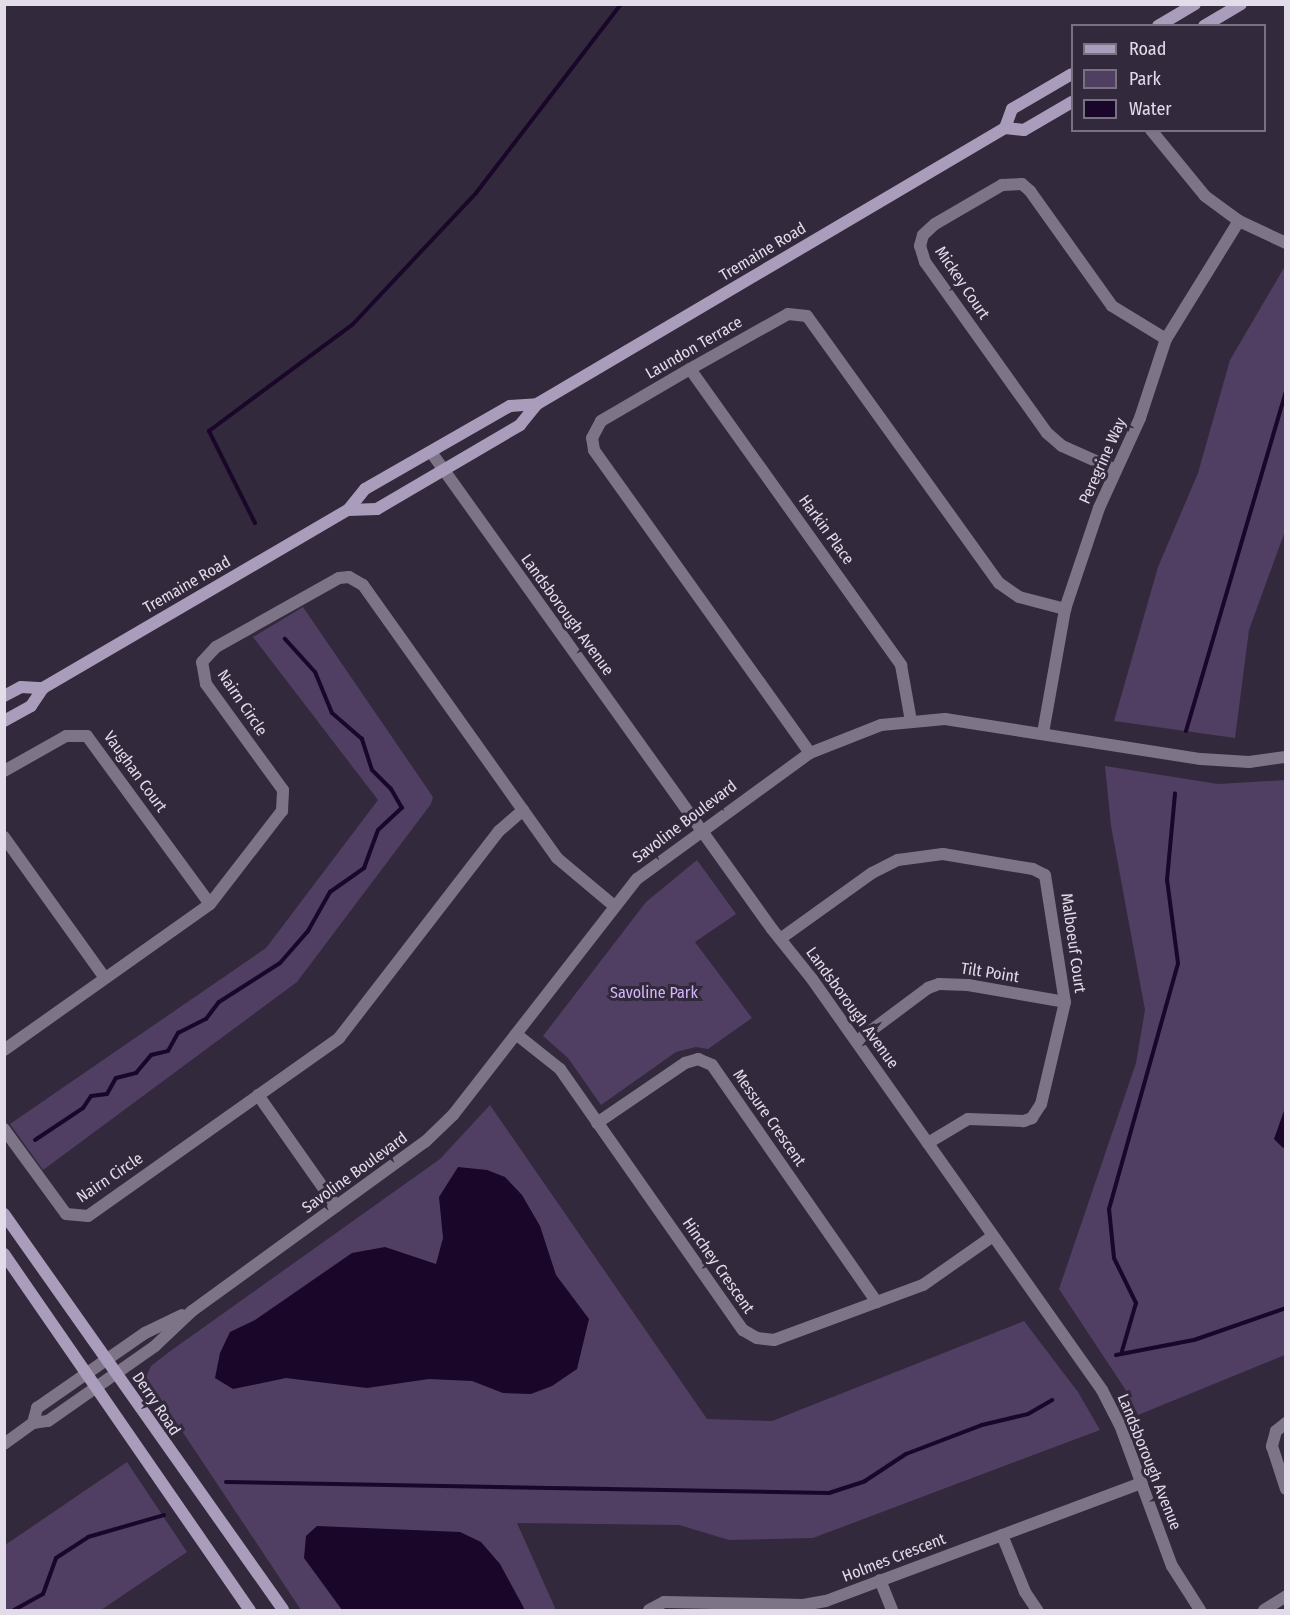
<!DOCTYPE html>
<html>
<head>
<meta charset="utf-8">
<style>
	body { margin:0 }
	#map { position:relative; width:1290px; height:1615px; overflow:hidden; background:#32293c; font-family:"Fira Sans Condensed",sans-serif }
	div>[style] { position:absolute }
	.green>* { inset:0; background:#503e63 }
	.water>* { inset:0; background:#190629 }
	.stream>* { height:4px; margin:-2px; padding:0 2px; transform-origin:2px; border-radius:2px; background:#190629 }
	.minor>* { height:12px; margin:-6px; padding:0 6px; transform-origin:6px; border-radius:6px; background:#7d7488 }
	.tertiary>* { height:12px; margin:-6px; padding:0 6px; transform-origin:6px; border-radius:6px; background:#7d7488 }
	.secondary>* { height:12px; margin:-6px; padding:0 6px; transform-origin:6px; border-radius:6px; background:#aa9cbb }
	span { translate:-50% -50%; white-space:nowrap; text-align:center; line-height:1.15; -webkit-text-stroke:6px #32293c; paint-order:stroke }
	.street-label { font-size:16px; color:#e2dce9 }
	.park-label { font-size:16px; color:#d5b5fa }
	.frame { position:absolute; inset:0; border:6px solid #e2dce9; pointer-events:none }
	.legend { position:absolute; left:1071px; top:24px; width:195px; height:108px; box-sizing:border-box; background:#32293c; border:2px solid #787181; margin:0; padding:8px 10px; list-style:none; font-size:18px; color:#e2dce9 }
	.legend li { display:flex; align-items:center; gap:12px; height:30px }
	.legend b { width:30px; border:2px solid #787181 }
</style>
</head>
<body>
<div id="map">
	<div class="green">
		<i style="clip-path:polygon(1285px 266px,1285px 531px,1249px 630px,1235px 738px,1114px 721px,1158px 567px,1198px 473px,1230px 360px)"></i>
		<i style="clip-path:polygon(303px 607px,433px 797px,431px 804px,297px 982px,43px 1170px,10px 1124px,266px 948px,378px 800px,253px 637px)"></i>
		<i style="clip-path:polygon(1105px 766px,1218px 784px,1285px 780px,1285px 1355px,1138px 1415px,1125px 1389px,1059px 1289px,1136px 1063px,1145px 1010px,1111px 826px)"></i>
		<i style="clip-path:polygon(697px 860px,736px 914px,695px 942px,752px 1018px,708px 1049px,696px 1047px,676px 1052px,601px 1105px,568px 1058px,543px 1036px,646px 902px)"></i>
		<i style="clip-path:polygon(490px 1105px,707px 1419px,772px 1421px,1024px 1321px,1078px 1392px,1100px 1430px,813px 1538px,729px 1540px,679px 1525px,517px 1523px,556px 1610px,301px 1610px,146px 1377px,151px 1366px,169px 1352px,440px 1159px)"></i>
		<i style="clip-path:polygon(127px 1462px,187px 1552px,101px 1610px,5px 1610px,5px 1545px)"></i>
	</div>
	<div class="water">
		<i style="clip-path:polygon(1285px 1108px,1285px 1147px,1283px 1148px,1274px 1139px)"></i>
		<i style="clip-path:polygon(458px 1167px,487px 1170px,505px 1177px,522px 1195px,540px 1226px,556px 1275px,589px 1319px,577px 1369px,552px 1386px,531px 1394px,503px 1393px,472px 1381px,429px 1379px,367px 1388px,286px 1378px,233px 1389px,215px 1378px,220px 1353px,230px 1332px,255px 1320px,352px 1253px,385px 1247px,436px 1264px,443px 1238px,439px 1197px)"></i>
		<i style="clip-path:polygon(317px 1526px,460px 1532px,481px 1542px,500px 1564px,525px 1610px,342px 1610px,304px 1558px,306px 1536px)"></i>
	</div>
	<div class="stream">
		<i style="left:255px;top:523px;width:103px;rotate:-116.6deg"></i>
		<i style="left:209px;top:431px;width:179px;rotate:-36.6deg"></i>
		<i style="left:353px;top:324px;width:180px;rotate:-46.8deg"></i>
		<i style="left:476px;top:193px;width:238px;rotate:-52.5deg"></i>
		<i style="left:1186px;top:731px;width:353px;rotate:-73.6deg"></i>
		<i style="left:35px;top:1140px;width:58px;rotate:-33.7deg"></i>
		<i style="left:83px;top:1108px;width:14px;rotate:-56deg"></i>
		<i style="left:91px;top:1096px;width:16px;rotate:-7deg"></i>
		<i style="left:107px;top:1094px;width:18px;rotate:-61deg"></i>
		<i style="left:116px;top:1078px;width:21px;rotate:-14deg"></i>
		<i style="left:136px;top:1073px;width:23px;rotate:-50deg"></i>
		<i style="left:151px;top:1055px;width:17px;rotate:-13deg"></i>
		<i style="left:168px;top:1051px;width:21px;rotate:-61deg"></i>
		<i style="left:178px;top:1033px;width:31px;rotate:-27deg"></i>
		<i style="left:206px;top:1019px;width:21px;rotate:-53deg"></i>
		<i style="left:219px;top:1002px;width:72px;rotate:-32.6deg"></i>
		<i style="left:280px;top:963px;width:43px;rotate:-48.8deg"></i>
		<i style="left:308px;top:931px;width:45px;rotate:-60.6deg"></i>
		<i style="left:330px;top:892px;width:42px;rotate:-35.2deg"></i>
		<i style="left:364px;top:868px;width:40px;rotate:-69.8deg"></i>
		<i style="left:378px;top:830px;width:33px;rotate:-43deg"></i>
		<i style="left:402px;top:808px;width:22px;rotate:-120deg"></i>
		<i style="left:391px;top:789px;width:27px;rotate:-135deg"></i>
		<i style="left:372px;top:770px;width:33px;rotate:-108deg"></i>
		<i style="left:362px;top:739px;width:40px;rotate:-139deg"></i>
		<i style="left:332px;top:713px;width:44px;rotate:-112.5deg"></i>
		<i style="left:315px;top:672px;width:45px;rotate:-132.3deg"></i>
		<i style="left:1122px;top:1351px;width:50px;rotate:-73.7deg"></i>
		<i style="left:1136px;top:1303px;width:50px;rotate:-116.1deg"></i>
		<i style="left:1114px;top:1258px;width:49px;rotate:-95.8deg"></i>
		<i style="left:1109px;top:1209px;width:255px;rotate:-74.3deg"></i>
		<i style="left:1178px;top:963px;width:84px;rotate:-97.5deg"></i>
		<i style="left:1167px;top:880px;width:87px;rotate:-84.7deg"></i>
		<i style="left:1116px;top:1355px;width:79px;rotate:-10.9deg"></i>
		<i style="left:1194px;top:1340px;width:97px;rotate:-19.2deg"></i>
		<i style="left:226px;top:1482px;width:603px;rotate:1.05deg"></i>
		<i style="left:829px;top:1493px;width:38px;rotate:-18deg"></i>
		<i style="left:865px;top:1481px;width:49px;rotate:-33.4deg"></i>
		<i style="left:906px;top:1454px;width:81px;rotate:-20.9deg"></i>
		<i style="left:982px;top:1425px;width:47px;rotate:-13.4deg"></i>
		<i style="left:1028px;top:1414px;width:28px;rotate:-30deg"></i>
		<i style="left:14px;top:1610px;width:33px;rotate:-29deg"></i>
		<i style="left:43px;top:1594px;width:38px;rotate:-70deg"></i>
		<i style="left:56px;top:1558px;width:38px;rotate:-33deg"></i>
		<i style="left:88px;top:1537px;width:79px;rotate:-16.1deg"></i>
	</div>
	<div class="minor">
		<i style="left:690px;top:369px;width:364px;rotate:54.5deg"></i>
		<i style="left:901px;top:665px;width:57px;rotate:79.9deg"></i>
		<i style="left:1116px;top:470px;width:59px;rotate:-156deg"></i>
		<i style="left:1062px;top:446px;width:20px;rotate:-139deg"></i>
		<i style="left:1047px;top:433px;width:210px;rotate:-125.5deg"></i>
		<i style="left:925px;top:262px;width:17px;rotate:-107deg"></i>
		<i style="left:920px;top:246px;width:11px;rotate:-75deg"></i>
		<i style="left:923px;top:235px;width:16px;rotate:-43deg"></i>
		<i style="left:935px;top:224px;width:78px;rotate:-30.2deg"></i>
		<i style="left:1002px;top:185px;width:20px;rotate:-3deg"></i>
		<i style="left:1022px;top:184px;width:11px;rotate:41deg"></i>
		<i style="left:1030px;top:191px;width:141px;rotate:54.5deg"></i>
		<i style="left:1112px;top:306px;width:63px;rotate:31.4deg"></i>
		<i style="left:1043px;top:733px;width:126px;rotate:-79.9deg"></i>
		<i style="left:1065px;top:609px;width:107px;rotate:-71.4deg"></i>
		<i style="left:1099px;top:508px;width:99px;rotate:-65.5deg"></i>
		<i style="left:1140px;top:418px;width:83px;rotate:-71.8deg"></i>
		<i style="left:1166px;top:339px;width:139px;rotate:-58.3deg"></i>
		<i style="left:810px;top:753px;width:372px;rotate:-125.5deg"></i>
		<i style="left:594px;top:450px;width:12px;rotate:-99deg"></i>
		<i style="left:592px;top:438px;width:19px;rotate:-62deg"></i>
		<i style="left:601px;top:421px;width:103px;rotate:-30.3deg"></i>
		<i style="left:690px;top:369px;width:112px;rotate:-29.3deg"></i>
		<i style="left:788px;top:314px;width:19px;rotate:6deg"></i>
		<i style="left:807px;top:316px;width:329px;rotate:54.3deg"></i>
		<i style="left:999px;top:583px;width:24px;rotate:35deg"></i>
		<i style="left:1019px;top:597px;width:48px;rotate:14.6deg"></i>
		<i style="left:4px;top:771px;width:71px;rotate:-29.4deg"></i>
		<i style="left:66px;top:736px;width:21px"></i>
		<i style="left:87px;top:736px;width:208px;rotate:53.8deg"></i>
		<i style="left:4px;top:837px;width:173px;rotate:54.4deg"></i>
		<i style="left:780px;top:939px;width:113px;rotate:-35.7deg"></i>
		<i style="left:872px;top:873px;width:29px;rotate:-27deg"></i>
		<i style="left:898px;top:860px;width:45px;rotate:-7.6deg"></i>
		<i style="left:943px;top:854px;width:91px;rotate:9.5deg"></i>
		<i style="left:1033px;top:869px;width:13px;rotate:27deg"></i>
		<i style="left:1045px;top:875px;width:129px;rotate:81.1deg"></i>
		<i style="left:1065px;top:1002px;width:105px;rotate:103.2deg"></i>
		<i style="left:1041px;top:1104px;width:17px;rotate:123deg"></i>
		<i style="left:1032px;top:1118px;width:9px;rotate:159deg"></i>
		<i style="left:1024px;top:1121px;width:56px;rotate:-178deg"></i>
		<i style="left:968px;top:1119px;width:47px;rotate:149deg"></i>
		<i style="left:516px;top:1034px;width:56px;rotate:38.5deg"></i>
		<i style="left:560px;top:1069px;width:319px;rotate:55deg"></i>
		<i style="left:743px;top:1330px;width:16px;rotate:30deg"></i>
		<i style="left:757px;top:1338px;width:17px;rotate:7deg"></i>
		<i style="left:774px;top:1340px;width:159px;rotate:-20.3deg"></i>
		<i style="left:923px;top:1285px;width:85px;rotate:-35deg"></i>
		<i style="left:857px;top:1041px;width:89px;rotate:-36.7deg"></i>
		<i style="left:928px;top:988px;width:12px;rotate:-20deg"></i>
		<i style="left:939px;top:984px;width:29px;rotate:2deg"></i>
		<i style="left:968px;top:985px;width:98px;rotate:9.9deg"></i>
		<i style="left:4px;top:1050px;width:252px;rotate:-35.3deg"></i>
		<i style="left:210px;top:904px;width:118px;rotate:-52.3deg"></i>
		<i style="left:282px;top:811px;width:21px;rotate:-87deg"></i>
		<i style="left:283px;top:790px;width:131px;rotate:-126deg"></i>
		<i style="left:206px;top:684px;width:22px;rotate:-100deg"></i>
		<i style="left:202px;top:662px;width:21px;rotate:-47deg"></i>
		<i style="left:216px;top:647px;width:141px;rotate:-29.3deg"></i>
		<i style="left:339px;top:578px;width:10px;rotate:-6deg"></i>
		<i style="left:349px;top:577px;width:16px;rotate:30deg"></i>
		<i style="left:363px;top:585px;width:335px;rotate:54.6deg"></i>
		<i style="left:557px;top:858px;width:73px;rotate:40deg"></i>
		<i style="left:258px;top:1095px;width:136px;rotate:54.9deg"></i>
		<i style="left:597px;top:1123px;width:107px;rotate:-34.3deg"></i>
		<i style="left:685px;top:1063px;width:14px;rotate:-17deg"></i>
		<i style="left:698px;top:1059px;width:15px;rotate:23deg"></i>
		<i style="left:712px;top:1065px;width:289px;rotate:55.2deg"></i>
		<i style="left:4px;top:1129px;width:105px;rotate:53.9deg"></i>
		<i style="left:66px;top:1214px;width:22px;rotate:5deg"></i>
		<i style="left:88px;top:1216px;width:308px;rotate:-35.3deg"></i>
		<i style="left:339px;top:1038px;width:262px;rotate:-52.3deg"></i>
		<i style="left:499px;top:831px;width:32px;rotate:-41deg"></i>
		<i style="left:1286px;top:1423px;width:13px;rotate:141deg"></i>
		<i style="left:1276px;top:1431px;width:16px;rotate:105deg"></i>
		<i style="left:1272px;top:1446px;width:45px;rotate:72deg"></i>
		<i style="left:1002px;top:1535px;width:61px;rotate:68deg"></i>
		<i style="left:1025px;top:1592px;width:22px;rotate:56deg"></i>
		<i style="left:880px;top:1580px;width:32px;rotate:68deg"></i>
		<i style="left:649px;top:1610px;width:17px;rotate:-28deg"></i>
		<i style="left:664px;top:1602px;width:139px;rotate:1.2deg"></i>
		<i style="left:803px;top:1605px;width:23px;rotate:-10deg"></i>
		<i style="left:826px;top:1601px;width:337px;rotate:-20.5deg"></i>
		<i style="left:1264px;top:1610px;width:26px;rotate:-32deg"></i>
	</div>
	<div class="tertiary">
		<i style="left:1151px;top:130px;width:85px;rotate:50.7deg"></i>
		<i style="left:1205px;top:196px;width:42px;rotate:36.3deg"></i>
		<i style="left:1239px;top:221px;width:52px;rotate:25.1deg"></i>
		<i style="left:431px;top:452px;width:586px;rotate:54.44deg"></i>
		<i style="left:772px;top:929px;width:64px;rotate:51.3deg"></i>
		<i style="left:812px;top:979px;width:503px;rotate:54.79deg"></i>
		<i style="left:1102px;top:1390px;width:39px;rotate:63deg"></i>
		<i style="left:1120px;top:1425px;width:150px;rotate:69.8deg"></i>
		<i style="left:1172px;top:1566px;width:52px;rotate:57.5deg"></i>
		<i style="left:33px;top:1423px;width:16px;rotate:-75deg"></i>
		<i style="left:37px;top:1408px;width:131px;rotate:-34.8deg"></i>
		<i style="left:145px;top:1333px;width:41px;rotate:-25.9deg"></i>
		<i style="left:4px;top:1444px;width:36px;rotate:-36deg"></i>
		<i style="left:33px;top:1423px;width:15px;rotate:-8deg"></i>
		<i style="left:48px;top:1421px;width:131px;rotate:-35deg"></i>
		<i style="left:155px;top:1346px;width:51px;rotate:-43.4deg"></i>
		<i style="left:192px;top:1311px;width:288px;rotate:-36deg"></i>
		<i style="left:425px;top:1142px;width:39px;rotate:-44deg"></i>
		<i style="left:453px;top:1115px;width:299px;rotate:-52.1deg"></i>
		<i style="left:637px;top:879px;width:214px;rotate:-36.1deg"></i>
		<i style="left:810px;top:753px;width:76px;rotate:-21.5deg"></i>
		<i style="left:881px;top:725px;width:64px;rotate:-5.4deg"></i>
		<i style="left:945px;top:719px;width:259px;rotate:8.9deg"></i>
		<i style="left:1201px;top:759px;width:48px;rotate:3.6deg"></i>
		<i style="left:1249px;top:762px;width:37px;rotate:-8deg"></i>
	</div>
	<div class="secondary">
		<i style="left:1158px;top:26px;width:43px;rotate:-30.7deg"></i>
		<i style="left:1204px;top:26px;width:43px;rotate:-30.7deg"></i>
		<i style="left:1005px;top:128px;width:20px;rotate:-70deg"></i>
		<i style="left:1012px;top:109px;width:69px;rotate:-30.3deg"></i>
		<i style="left:348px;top:510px;width:29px;rotate:-2deg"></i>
		<i style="left:377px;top:509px;width:166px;rotate:-30.4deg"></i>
		<i style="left:520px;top:425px;width:27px;rotate:-51deg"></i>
		<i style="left:537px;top:404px;width:543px;rotate:-30.53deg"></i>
		<i style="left:1005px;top:128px;width:19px;rotate:6deg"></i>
		<i style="left:1024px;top:130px;width:56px;rotate:-30.3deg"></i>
		<i style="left:4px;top:696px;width:19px;rotate:-28deg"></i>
		<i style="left:21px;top:687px;width:22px;rotate:3deg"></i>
		<i style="left:4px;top:721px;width:31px;rotate:-29deg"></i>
		<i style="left:31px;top:706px;width:22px;rotate:-56deg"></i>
		<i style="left:43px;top:688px;width:353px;rotate:-30.3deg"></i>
		<i style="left:348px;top:510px;width:27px;rotate:-51deg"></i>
		<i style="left:365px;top:489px;width:167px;rotate:-29.8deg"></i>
		<i style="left:510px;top:406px;width:27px;rotate:-4deg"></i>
		<i style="left:4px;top:1214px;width:484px;rotate:54.8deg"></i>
		<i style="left:4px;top:1254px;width:433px;rotate:55.4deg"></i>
	</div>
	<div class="street-label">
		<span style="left:763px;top:252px;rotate:-31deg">Tremaine Road</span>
		<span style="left:962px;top:283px;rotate:56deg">Mickey Court</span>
		<span style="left:694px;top:348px;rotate:-30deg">Laundon Terrace</span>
		<span style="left:1103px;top:461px;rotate:-66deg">Peregrine Way</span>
		<span style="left:826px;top:530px;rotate:54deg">Harkin Place</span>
		<span style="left:187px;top:585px;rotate:-30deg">Tremaine Road</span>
		<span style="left:567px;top:615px;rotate:54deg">Landsborough Avenue</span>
		<span style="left:242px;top:703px;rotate:56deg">Nairn Circle</span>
		<span style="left:135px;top:772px;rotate:54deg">Vaughan Court</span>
		<span style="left:685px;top:822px;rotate:-37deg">Savoline Boulevard</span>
		<span style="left:1073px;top:943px;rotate:82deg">Malboeuf Court</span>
		<span style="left:990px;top:973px;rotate:9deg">Tilt Point</span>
		<span style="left:852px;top:1008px;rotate:54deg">Landsborough Avenue</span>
		<span style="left:769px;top:1118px;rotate:55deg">Messure Crescent</span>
		<span style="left:355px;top:1173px;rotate:-36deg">Savoline Boulevard</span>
		<span style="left:110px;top:1178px;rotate:-34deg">Nairn Circle</span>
		<span style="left:718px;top:1266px;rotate:55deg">Hinchey Crescent</span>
		<span style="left:156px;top:1404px;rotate:56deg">Derry Road</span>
		<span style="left:1149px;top:1462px;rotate:68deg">Landsborough Avenue</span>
		<span style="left:894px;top:1558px;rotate:-21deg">Holmes Crescent</span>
	</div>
	<div class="park-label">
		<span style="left:654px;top:993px">Savoline Park</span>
	</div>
	<div class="frame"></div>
	<ul class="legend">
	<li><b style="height:8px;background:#aa9cbb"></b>Road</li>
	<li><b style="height:16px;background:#503e63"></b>Park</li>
	<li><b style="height:16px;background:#190629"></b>Water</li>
	</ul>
</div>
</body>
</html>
